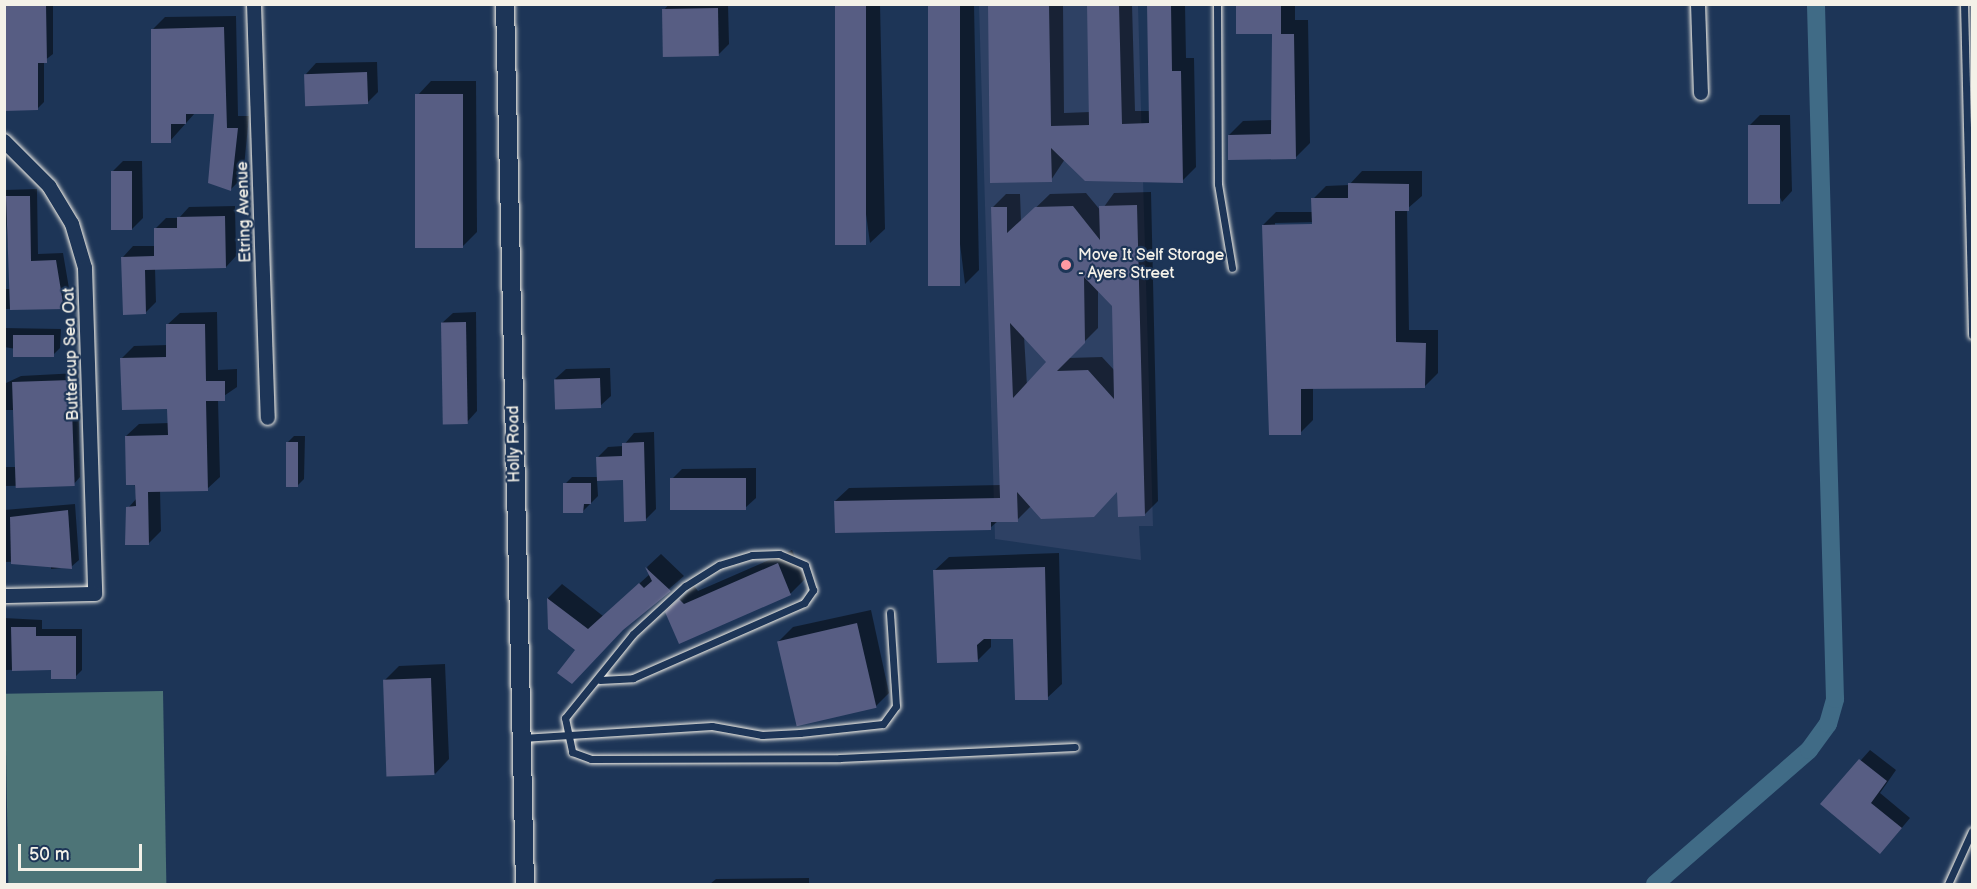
<!DOCTYPE html>
<html>
<head>
<meta charset="utf-8">
<style>
	body { margin:0 }
	#map { position:relative; width:1977px; height:889px; overflow:hidden; background:#1d3557; font-family:"Balsamiq Sans",sans-serif }
	div>[style] { position:absolute }
	.built>* { inset:0; background:#2e4164 }
	.green>* { inset:0; background:#4d7477; transform-origin:0 0 }
	.shadow>* { inset:0; background:#0007 }
	.canal>* { height:18px; margin:-9px; padding:0 9px; transform-origin:9px; border-radius:9px; background:#406b86 }
	.building>* { inset:0; background:#575d83; transform-origin:0 0 }
	.roads { filter:drop-shadow(0 0 2px #f4f1e8) drop-shadow(0 0 2px #f4f1e8) }
	.lane>* { height:7px; margin:-3.5px; padding:0 3.5px; transform-origin:3.5px; border-radius:3.5px; background:#1d3557 }
	.street>* { height:14px; margin:-7px; padding:0 7px; transform-origin:7px; border-radius:7px; background:#1d3557 }
	.secondary>* { height:18px; margin:-9px; padding:0 9px; transform-origin:9px; border-radius:9px; background:#1d3557 }
	.dots>* { width:16px; height:16px; translate:-50% -50%; box-sizing:border-box; border:3px solid #1d3557; border-radius:50% }
	span { translate:-50% -50%; white-space:nowrap; text-align:center; line-height:1.15; -webkit-text-stroke:4.5px #1d3557; paint-order:stroke }
	.street-label { font-size:16px; color:#f4f1e8 }
	.poi-label { font-size:16px; color:#f4f1e8 }
	.left { translate:0 -50%; text-align:left }
	.frame { position:absolute; inset:0; border:6px solid #f4f1e8; pointer-events:none }
	.scale { position:absolute; left:18px; top:844px; width:124px; height:27px; box-sizing:border-box; border:3px solid #f4f1e8; border-top:0; padding-left:8px; font-size:18px; line-height:21px; white-space:nowrap; color:#f4f1e8; -webkit-text-stroke:4px #1d3557; paint-order:stroke }
</style>
</head>
<body>
<div id="map">
	<div class="built">
		<i style="clip-path:polygon(979px 5px,1138px 5px,1153px 526px,1139px 526px,1141px 560px,995px 539px)"></i>
	</div>
	<div class="green">
		<i style="left:163px;top:691px;width:193px;height:158px;rotate:89deg"></i>
	</div>
	<div class="shadow">
		<i style="clip-path:polygon(7px 4px,53px 4px,53px 54px,44px 61px,44px 102px,37px 109px,4px 109px)"></i>
		<i style="clip-path:polygon(669px 4px,728px 4px,729px 44px,718px 55px,664px 10px)"></i>
		<i style="clip-path:polygon(837px 4px,880px 4px,885px 229px,870px 243px)"></i>
		<i style="clip-path:polygon(930px 4px,974px 4px,979px 270px,965px 284px)"></i>
		<i style="clip-path:polygon(990px 4px,1063px 4px,1064px 113px,1090px 112px,1088px 4px,1132px 4px,1135px 111px,1150px 111px,1149px 4px,1185px 4px,1186px 58px,1194px 58px,1196px 167px,1182px 181px,1065px 159px,1051px 180px)"></i>
		<i style="clip-path:polygon(1236px 4px,1295px 4px,1295px 20px,1308px 20px,1310px 143px,1296px 157px,1229px 135px,1243px 121px,1273px 120px,1273px 33px,1237px 33px)"></i>
		<i style="clip-path:polygon(236px 16px,238px 116px,249px 116px,243px 177px,231px 189px,209px 182px,216px 112px,195px 113px,170px 141px,153px 29px,165px 17px)"></i>
		<i style="clip-path:polygon(377px 62px,378px 92px,367px 103px,306px 74px,316px 63px)"></i>
		<i style="clip-path:polygon(431px 81px,476px 81px,477px 232px,463px 246px,417px 96px)"></i>
		<i style="clip-path:polygon(1760px 115px,1790px 115px,1792px 191px,1782px 202px,1749px 126px)"></i>
		<i style="clip-path:polygon(123px 161px,142px 161px,143px 218px,132px 229px,112px 172px)"></i>
		<i style="clip-path:polygon(evenodd,1362px 171px,1422px 171px,1422px 196px,1407px 209px,1409px 330px,1438px 330px,1438px 373px,1425px 386px,1313px 388px,1313px 420px,1300px 433px,1263px 225px,1276px 212px,1313px 212px,1313px 199px,1326px 186px,1349px 185px,1362px 171px,1319px 222px,1319px 225px,1275px 226px,1275px 223px,1319px 222px)"></i>
		<i style="clip-path:polygon(37px 189px,38px 254px,63px 253px,71px 300px,63px 308px,4px 309px,4px 289px,11px 289px,4px 190px)"></i>
		<i style="clip-path:polygon(evenodd,1151px 192px,1158px 501px,1144px 515px,1119px 489px,1031px 506px,1017px 520px,998px 521px,990px 528px,835px 501px,849px 488px,1001px 485px,992px 208px,1006px 194px,1020px 194px,1021px 222px,1050px 194px,1086px 193px,1101px 211px,1114px 193px,1151px 192px,1098px 289px,1113px 306px,1115px 371px,1102px 357px,1068px 358px,1098px 328px,1098px 289px,1151px 192px,1024px 336px,1048px 362px,1027px 386px,1024px 336px)"></i>
		<i style="clip-path:polygon(235px 206px,236px 256px,226px 267px,155px 268px,156px 302px,145px 313px,123px 257px,133px 246px,156px 246px,155px 229px,166px 218px,179px 218px,189px 207px)"></i>
		<i style="clip-path:polygon(217px 312px,218px 370px,237px 369px,237px 387px,218px 400px,220px 477px,207px 489px,160px 490px,161px 531px,148px 544px,128px 508px,137px 498px,126px 436px,139px 424px,169px 423px,169px 408px,122px 358px,134px 346px,168px 345px,167px 325px,180px 313px)"></i>
		<i style="clip-path:polygon(476px 312px,477px 411px,467px 422px,442px 323px,453px 313px)"></i>
		<i style="clip-path:polygon(4px 328px,61px 329px,60px 348px,53px 355px,4px 347px)"></i>
		<i style="clip-path:polygon(610px 368px,611px 396px,600px 406px,555px 379px,566px 369px)"></i>
		<i style="clip-path:polygon(78px 373px,80px 477px,73px 485px,4px 486px,4px 467px,15px 467px,15px 410px,4px 410px,4px 384px,21px 376px)"></i>
		<i style="clip-path:polygon(654px 432px,656px 509px,645px 520px,624px 479px,597px 480px,598px 496px,583px 511px,565px 484px,572px 477px,598px 477px,598px 457px,608px 447px,623px 446px,634px 433px)"></i>
		<i style="clip-path:polygon(294px 436px,305px 436px,304px 479px,297px 486px,287px 443px)"></i>
		<i style="clip-path:polygon(756px 468px,756px 498px,745px 508px,671px 480px,682px 469px)"></i>
		<i style="clip-path:polygon(75px 504px,79px 560px,71px 567px,51px 569px,51px 561px,4px 562px,4px 510px)"></i>
		<i style="clip-path:polygon(792px 550px,805px 579px,791px 593px,680px 642px,667px 612px,694px 586px,698px 591px)"></i>
		<i style="clip-path:polygon(1059px 553px,1062px 684px,1047px 698px,1015px 637px,991px 638px,991px 647px,977px 661px,934px 571px,949px 557px)"></i>
		<i style="clip-path:polygon(661px 554px,684px 576px,626px 626px,577px 650px,549px 628px,548px 598px,562px 584px,603px 616px,650px 574px,647px 567px)"></i>
		<i style="clip-path:polygon(871px 610px,889px 693px,875px 707px,779px 641px,793px 627px)"></i>
		<i style="clip-path:polygon(4px 618px,42px 620px,42px 629px,82px 629px,82px 670px,75px 677px,53px 669px,5px 670px,4px 675px)"></i>
		<i style="clip-path:polygon(445px 664px,449px 759px,435px 774px,385px 680px,399px 666px)"></i>
		<i style="clip-path:polygon(1870px 750px,1896px 770px,1880px 793px,1910px 818px,1890px 842px,1822px 804px)"></i>
		<i style="clip-path:polygon(809px 878px,809px 884px,710px 884px,716px 879px)"></i>
	</div>
	<div class="canal">
		<i style="left:1655px;top:884px;width:204px;rotate:-41deg"></i>
		<i style="left:1809px;top:750px;width:32px;rotate:-54deg"></i>
		<i style="left:1828px;top:724px;width:26px;rotate:-74deg"></i>
		<i style="left:1835px;top:699px;width:695px;rotate:-91.57deg"></i>
	</div>
	<div class="building">
		<i style="clip-path:polygon(6px 4px,46px 4px,47px 63px,38px 63px,38px 110px,4px 111px)"></i>
		<i style="left:835px;top:4px;width:31px;height:241px"></i>
		<i style="left:928px;top:4px;width:32px;height:282px"></i>
		<i style="clip-path:polygon(988px 4px,1049px 4px,1051px 126px,1089px 125px,1087px 4px,1119px 4px,1122px 124px,1149px 123px,1147px 4px,1171px 4px,1172px 71px,1181px 71px,1183px 183px,1085px 181px,1051px 148px,1052px 182px,990px 183px)"></i>
		<i style="clip-path:polygon(1236px 4px,1281px 4px,1281px 34px,1294px 34px,1296px 159px,1228px 160px,1228px 135px,1271px 134px,1272px 34px,1236px 34px)"></i>
		<i style="left:718px;top:8px;width:48px;height:56px;rotate:89deg"></i>
		<i style="clip-path:polygon(224px 27px,227px 128px,238px 128px,231px 191px,208px 183px,214px 114px,186px 114px,186px 124px,171px 124px,171px 143px,151px 143px,151px 29px)"></i>
		<i style="left:367px;top:72px;width:32px;height:63px;rotate:88deg"></i>
		<i style="left:463px;top:94px;width:154px;height:48px;rotate:90deg"></i>
		<i style="left:1748px;top:125px;width:32px;height:79px"></i>
		<i style="left:111px;top:171px;width:21px;height:59px"></i>
		<i style="clip-path:polygon(1348px 183px,1409px 184px,1409px 211px,1395px 211px,1396px 342px,1426px 343px,1425px 388px,1301px 389px,1301px 435px,1269px 435px,1262px 225px,1312px 224px,1311px 198px,1348px 198px)"></i>
		<i style="clip-path:polygon(6px 196px,30px 196px,31px 261px,56px 260px,64px 309px,10px 310px)"></i>
		<i style="clip-path:polygon(evenodd,1137px 205px,1145px 516px,1118px 517px,1117px 492px,1094px 517px,1041px 519px,1017px 492px,1018px 522px,991px 522px,991px 530px,835px 533px,834px 501px,1000px 498px,991px 207px,1007px 207px,1007px 233px,1035px 207px,1073px 206px,1100px 240px,1099px 206px,1137px 205px,1084px 277px,1112px 306px,1114px 399px,1088px 370px,1057px 371px,1085px 343px,1084px 277px,1137px 205px,1010px 323px,1046px 362px,1013px 398px,1012px 372px,1010px 323px)"></i>
		<i style="clip-path:polygon(225px 216px,226px 268px,145px 270px,146px 314px,123px 315px,121px 257px,154px 256px,154px 228px,177px 228px,177px 217px)"></i>
		<i style="left:466px;top:322px;width:102px;height:25px;rotate:89deg"></i>
		<i style="clip-path:polygon(166px 324px,205px 324px,206px 381px,225px 381px,225px 401px,206px 401px,208px 491px,148px 492px,149px 545px,125px 545px,126px 507px,136px 506px,135px 485px,126px 485px,125px 436px,168px 435px,167px 409px,122px 410px,120px 358px,166px 357px)"></i>
		<i style="left:13px;top:335px;width:41px;height:22px"></i>
		<i style="left:600px;top:378px;width:30px;height:46px;rotate:88deg"></i>
		<i style="left:71px;top:380px;width:106px;height:59px;rotate:88deg"></i>
		<i style="left:286px;top:442px;width:12px;height:45px"></i>
		<i style="clip-path:polygon(644px 442px,646px 521px,624px 522px,623px 480px,597px 481px,596px 457px,622px 456px,622px 443px)"></i>
		<i style="left:746px;top:478px;width:32px;height:76px;rotate:90deg"></i>
		<i style="clip-path:polygon(563px 483px,591px 483px,591px 504px,584px 504px,583px 513px,563px 513px)"></i>
		<i style="clip-path:polygon(68px 510px,72px 569px,11px 564px,10px 517px)"></i>
		<i style="clip-path:polygon(778px 563px,791px 595px,679px 644px,665px 612px,679px 599px,684px 604px)"></i>
		<i style="clip-path:polygon(645px 567px,671px 591px,623px 630px,572px 684px,557px 673px,575px 650px,548px 629px,547px 598px,588px 629px,639px 583px,644px 588px,652px 581px)"></i>
		<i style="clip-path:polygon(1045px 567px,1048px 700px,1015px 700px,1013px 639px,984px 639px,977px 645px,978px 662px,937px 663px,933px 570px)"></i>
		<i style="left:857px;top:623px;width:87px;height:82px;rotate:77deg"></i>
		<i style="clip-path:polygon(11px 627px,36px 627px,36px 636px,76px 636px,76px 679px,51px 679px,51px 670px,12px 671px)"></i>
		<i style="left:431px;top:678px;width:97px;height:48px;rotate:88deg"></i>
		<i style="clip-path:polygon(1859px 759px,1887px 781px,1871px 803px,1902px 828px,1880px 854px,1820px 804px)"></i>
	</div>
	<div class="roads">
		<div class="lane">
			<i style="left:1217px;top:4px;width:180px;rotate:89.7deg"></i>
			<i style="left:1218px;top:184px;width:85px;rotate:80.5deg"></i>
			<i style="left:1964px;top:4px;width:331px;rotate:88.6deg"></i>
			<i style="left:600px;top:680px;width:33px;rotate:-3deg"></i>
			<i style="left:633px;top:678px;width:187px;rotate:-23.7deg"></i>
			<i style="left:804px;top:603px;width:16px;rotate:-55deg"></i>
			<i style="left:813px;top:590px;width:26px;rotate:-108deg"></i>
			<i style="left:805px;top:565px;width:28px;rotate:-157deg"></i>
			<i style="left:779px;top:554px;width:27px;rotate:178deg"></i>
			<i style="left:752px;top:555px;width:34px;rotate:163deg"></i>
			<i style="left:719px;top:565px;width:40px;rotate:148deg"></i>
			<i style="left:685px;top:586px;width:71px;rotate:137.3deg"></i>
			<i style="left:633px;top:634px;width:108px;rotate:129deg"></i>
			<i style="left:565px;top:718px;width:35px;rotate:78deg"></i>
			<i style="left:572px;top:752px;width:20px;rotate:20deg"></i>
			<i style="left:591px;top:759px;width:249px;rotate:-0.2deg"></i>
			<i style="left:840px;top:758px;width:235px;rotate:-2.7deg"></i>
			<i style="left:522px;top:738px;width:190px;rotate:-3.6deg"></i>
			<i style="left:712px;top:726px;width:51px;rotate:10.2deg"></i>
			<i style="left:762px;top:735px;width:38px;rotate:-3deg"></i>
			<i style="left:800px;top:733px;width:83px;rotate:-6.2deg"></i>
			<i style="left:883px;top:724px;width:22px;rotate:-54deg"></i>
			<i style="left:896px;top:706px;width:94px;rotate:-93.7deg"></i>
			<i style="left:1948px;top:884px;width:58px;rotate:-65.6deg"></i>
		</div>
		<div class="street">
			<i style="left:254px;top:4px;width:414px;rotate:88.1deg"></i>
			<i style="left:1698px;top:4px;width:89px;rotate:88.1deg"></i>
			<i style="left:4px;top:141px;width:64px;rotate:45deg"></i>
			<i style="left:49px;top:186px;width:44px;rotate:58.8deg"></i>
			<i style="left:72px;top:224px;width:46px;rotate:73.5deg"></i>
			<i style="left:85px;top:268px;width:326px;rotate:88.2deg"></i>
			<i style="left:95px;top:594px;width:91px;rotate:178.7deg"></i>
		</div>
		<div class="secondary">
			<i style="left:505px;top:4px;width:880px;rotate:88.7deg"></i>
		</div>
	</div>
	<div class="dots">
		<i style="left:1066px;top:265px;background:#ff9aa2"></i>
	</div>
	<div class="street-label">
		<span style="left:245px;top:212px;rotate:-92deg">Etring Avenue</span>
		<span style="left:72px;top:354px;rotate:-92deg">Buttercup Sea Oat</span>
		<span style="left:515px;top:444px;rotate:-91deg">Holly Road</span>
	</div>
	<div class="poi-label">
		<span class="left" style="left:1078px;top:265px">Move It Self Storage<br>- Ayers Street</span>
	</div>
	<div class="frame"></div>
	<div class="scale">50 m</div>
</div>
</body>
</html>
